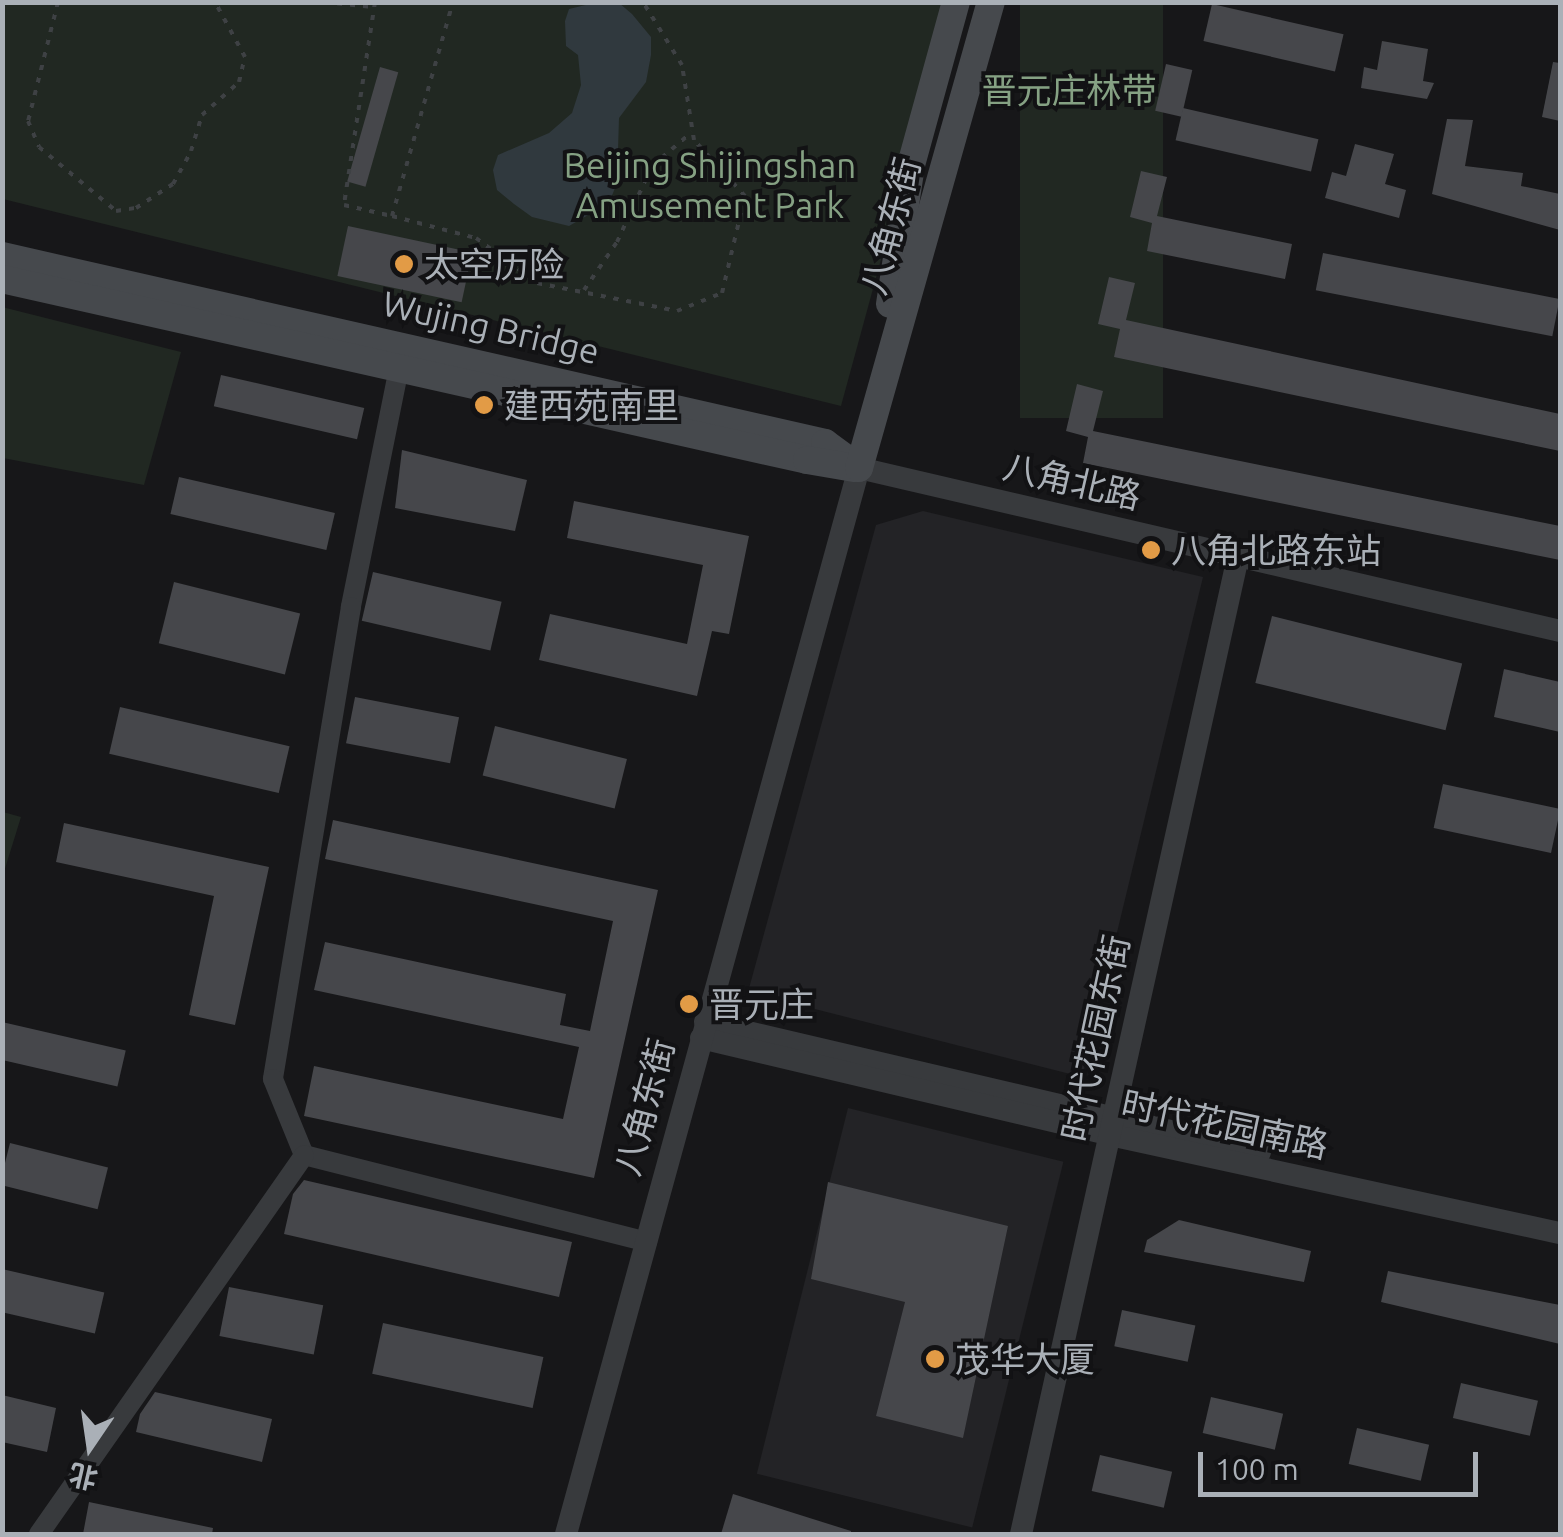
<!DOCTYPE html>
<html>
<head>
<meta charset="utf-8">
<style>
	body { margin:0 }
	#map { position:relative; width:1563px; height:1537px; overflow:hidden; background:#171719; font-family:Ubuntu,"Noto Sans SC",sans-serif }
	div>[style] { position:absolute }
	.built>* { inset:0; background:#232326; transform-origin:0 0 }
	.green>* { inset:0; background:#212822; transform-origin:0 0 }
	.water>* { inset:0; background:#30393e }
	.building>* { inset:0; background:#46474b; transform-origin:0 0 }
	.path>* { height:4px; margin-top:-2px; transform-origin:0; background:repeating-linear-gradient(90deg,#3e4144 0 5px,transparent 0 13px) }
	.minor>* { height:20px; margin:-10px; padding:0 10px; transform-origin:10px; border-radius:10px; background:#383a3d }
	.tertiary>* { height:22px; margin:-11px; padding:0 11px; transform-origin:11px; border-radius:11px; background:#383a3d }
	.secondary>* { height:28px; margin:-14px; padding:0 14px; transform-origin:14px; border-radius:14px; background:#46494d }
	.dots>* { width:28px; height:28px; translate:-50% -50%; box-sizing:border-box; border:5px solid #121214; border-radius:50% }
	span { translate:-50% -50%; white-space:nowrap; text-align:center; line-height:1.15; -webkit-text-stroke:8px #121214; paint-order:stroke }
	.park-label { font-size:35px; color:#85a183 }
	.street-label { font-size:35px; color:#aab0b7 }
	.poi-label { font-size:35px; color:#aab0b7 }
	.left { translate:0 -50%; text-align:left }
	.frame { position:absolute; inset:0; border:5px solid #aab0b7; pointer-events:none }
	.north { position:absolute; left:40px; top:1397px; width:100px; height:100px; -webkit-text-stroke:8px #121214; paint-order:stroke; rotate:193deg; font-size:28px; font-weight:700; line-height:40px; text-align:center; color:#aab0b7 }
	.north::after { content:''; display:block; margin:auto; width:35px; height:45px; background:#aab0b7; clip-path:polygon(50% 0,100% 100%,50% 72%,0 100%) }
	.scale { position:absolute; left:1198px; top:1452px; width:280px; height:45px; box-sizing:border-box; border:5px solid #aab0b7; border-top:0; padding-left:12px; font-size:30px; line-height:35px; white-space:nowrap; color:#aab0b7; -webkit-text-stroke:8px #121214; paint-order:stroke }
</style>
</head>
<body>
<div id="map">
	<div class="built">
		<i style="clip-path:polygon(923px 511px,1203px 577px,1082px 1077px,748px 992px,876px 525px)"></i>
		<i style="left:848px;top:1108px;width:222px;height:377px;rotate:14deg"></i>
	</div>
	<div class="green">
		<i style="clip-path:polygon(2px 3px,951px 3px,841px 406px,3px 199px)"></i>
		<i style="left:1020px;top:3px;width:143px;height:415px"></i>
		<i style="clip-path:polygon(2px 307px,181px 352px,144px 485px,3px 458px)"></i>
		<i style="clip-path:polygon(3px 812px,21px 817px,3px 875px,2px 812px)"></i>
	</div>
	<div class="water">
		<i style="clip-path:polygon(594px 3px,619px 3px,632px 14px,651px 37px,651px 55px,646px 82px,619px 118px,617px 183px,609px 203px,569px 226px,532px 217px,514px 204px,497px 190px,493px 170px,498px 155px,549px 133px,572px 113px,581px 85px,578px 55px,566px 46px,565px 21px,569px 9px)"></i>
	</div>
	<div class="building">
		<i style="left:1212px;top:4px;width:135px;height:38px;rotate:13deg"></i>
		<i style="clip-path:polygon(1382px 41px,1428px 49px,1423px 81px,1434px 83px,1427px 99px,1361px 88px,1364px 67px,1377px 70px)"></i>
		<i style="clip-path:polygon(1553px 62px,1560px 63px,1560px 121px,1542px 117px)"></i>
		<i style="left:1166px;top:64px;width:27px;height:48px;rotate:13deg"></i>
		<i style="left:380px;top:67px;width:19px;height:119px;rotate:16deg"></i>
		<i style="left:1183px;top:108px;width:139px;height:33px;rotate:13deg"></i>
		<i style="clip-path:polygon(1447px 119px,1473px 120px,1465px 166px,1523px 173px,1521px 186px,1560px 194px,1560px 230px,1432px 194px)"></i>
		<i style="clip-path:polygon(1355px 144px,1394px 154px,1385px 184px,1406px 190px,1399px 218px,1325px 198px,1332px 172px,1346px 176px)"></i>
		<i style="clip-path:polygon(1141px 171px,1167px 177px,1157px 216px,1292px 244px,1285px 279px,1147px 251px,1152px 223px,1130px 217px)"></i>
		<i style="left:348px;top:226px;width:127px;height:51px;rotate:12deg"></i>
		<i style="left:1323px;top:253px;width:241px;height:38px;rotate:11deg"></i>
		<i style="clip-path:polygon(1109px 277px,1135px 283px,1126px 320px,1560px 414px,1560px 451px,1114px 357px,1120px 329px,1098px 324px)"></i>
		<i style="left:221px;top:375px;width:147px;height:32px;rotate:13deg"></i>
		<i style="clip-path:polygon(1077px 384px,1103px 391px,1093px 431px,1560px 526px,1560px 560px,1083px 463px,1088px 437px,1066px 431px)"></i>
		<i style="clip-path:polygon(402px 450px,527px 480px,515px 531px,395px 508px)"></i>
		<i style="left:179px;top:477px;width:160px;height:38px;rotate:13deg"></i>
		<i style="clip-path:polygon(574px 501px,749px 536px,729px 634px,712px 631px,697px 696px,539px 660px,550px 614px,687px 644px,703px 565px,567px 538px)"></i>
		<i style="left:373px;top:572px;width:132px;height:50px;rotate:13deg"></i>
		<i style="left:174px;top:582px;width:130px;height:63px;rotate:14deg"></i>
		<i style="left:1272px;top:616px;width:196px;height:69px;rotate:14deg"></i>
		<i style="clip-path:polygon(1504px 669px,1560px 682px,1560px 732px,1494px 717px)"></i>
		<i style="left:355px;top:697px;width:106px;height:47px;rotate:11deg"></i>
		<i style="left:120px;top:707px;width:174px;height:48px;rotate:13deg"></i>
		<i style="left:495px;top:726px;width:136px;height:51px;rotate:14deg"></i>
		<i style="left:1443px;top:784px;width:120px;height:45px;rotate:12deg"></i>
		<i style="clip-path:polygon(333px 820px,658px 890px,594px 1178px,304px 1116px,314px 1066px,563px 1119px,579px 1047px,314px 990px,325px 942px,566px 994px,560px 1025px,590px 1031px,613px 921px,325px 859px)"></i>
		<i style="clip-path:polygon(64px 823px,269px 867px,235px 1025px,189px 1015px,214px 896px,56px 862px)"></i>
		<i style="left:2px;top:1022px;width:127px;height:37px;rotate:13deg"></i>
		<i style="left:10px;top:1143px;width:101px;height:43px;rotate:14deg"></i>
		<i style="clip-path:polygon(304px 1180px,572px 1242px,559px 1297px,284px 1234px,293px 1194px)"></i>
		<i style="clip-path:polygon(828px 1182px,1008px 1226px,963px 1438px,876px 1416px,905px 1302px,811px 1279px)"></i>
		<i style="clip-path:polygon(1179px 1220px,1311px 1251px,1304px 1282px,1144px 1252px,1147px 1240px)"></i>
		<i style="left:2px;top:1269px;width:105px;height:42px;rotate:13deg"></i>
		<i style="clip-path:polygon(1388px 1271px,1560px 1305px,1560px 1344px,1381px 1302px)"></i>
		<i style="left:229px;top:1287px;width:96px;height:50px;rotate:11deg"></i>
		<i style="left:1122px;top:1310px;width:75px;height:37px;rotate:12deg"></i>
		<i style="left:383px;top:1323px;width:164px;height:52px;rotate:12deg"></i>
		<i style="left:1461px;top:1383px;width:79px;height:36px;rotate:13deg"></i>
		<i style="clip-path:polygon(155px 1392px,272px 1419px,262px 1462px,136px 1432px,140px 1414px)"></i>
		<i style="clip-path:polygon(2px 1395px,56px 1408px,47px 1452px,2px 1442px)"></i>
		<i style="left:1211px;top:1397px;width:74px;height:37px;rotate:13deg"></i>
		<i style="left:1357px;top:1428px;width:74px;height:37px;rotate:13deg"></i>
		<i style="left:1100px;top:1455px;width:74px;height:37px;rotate:13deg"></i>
		<i style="clip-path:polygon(733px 1494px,851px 1531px,851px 1534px,721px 1534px)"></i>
		<i style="clip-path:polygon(89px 1502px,213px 1528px,212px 1534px,83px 1534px)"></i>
	</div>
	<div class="path">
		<i style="left:58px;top:2px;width:123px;rotate:104.1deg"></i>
		<i style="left:28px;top:121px;width:28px;rotate:67deg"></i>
		<i style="left:39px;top:147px;width:100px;rotate:39.7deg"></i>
		<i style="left:116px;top:211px;width:20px;rotate:-9deg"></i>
		<i style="left:136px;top:208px;width:44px;rotate:-33deg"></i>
		<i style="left:173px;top:184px;width:38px;rotate:-61deg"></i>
		<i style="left:191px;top:151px;width:38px;rotate:-73deg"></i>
		<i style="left:202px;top:115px;width:50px;rotate:-41.7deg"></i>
		<i style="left:239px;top:82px;width:26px;rotate:-77deg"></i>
		<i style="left:245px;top:57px;width:63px;rotate:-118.6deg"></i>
		<i style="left:324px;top:2px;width:49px;rotate:5.8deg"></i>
		<i style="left:375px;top:2px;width:205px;rotate:98.7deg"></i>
		<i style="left:344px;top:205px;width:49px;rotate:12.9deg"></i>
		<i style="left:392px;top:216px;width:223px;rotate:-74.1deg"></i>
		<i style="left:392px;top:216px;width:87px;rotate:14.7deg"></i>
		<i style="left:476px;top:238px;width:76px;rotate:36.4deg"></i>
		<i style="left:537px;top:283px;width:143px;rotate:11.3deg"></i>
		<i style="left:677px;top:311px;width:48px;rotate:-21.8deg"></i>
		<i style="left:722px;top:293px;width:100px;rotate:-76.7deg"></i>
		<i style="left:745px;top:196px;width:76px;rotate:-132.3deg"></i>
		<i style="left:694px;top:140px;width:76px;rotate:-99.1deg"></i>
		<i style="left:682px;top:65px;width:74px;rotate:-121.8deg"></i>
		<i style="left:584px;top:290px;width:58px;rotate:-55.5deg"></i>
		<i style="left:617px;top:242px;width:84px;rotate:-65.3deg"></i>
		<i style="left:652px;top:166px;width:52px;rotate:-40.4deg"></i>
	</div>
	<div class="minor">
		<i style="left:399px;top:368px;width:244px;rotate:101.4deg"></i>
		<i style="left:351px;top:607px;width:478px;rotate:99.4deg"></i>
		<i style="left:273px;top:1079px;width:82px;rotate:67.8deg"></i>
		<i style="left:304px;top:1155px;width:354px;rotate:14.2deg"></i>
		<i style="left:39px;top:1534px;width:462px;rotate:-55deg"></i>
	</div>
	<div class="tertiary">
		<i style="left:705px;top:1022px;width:570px;rotate:13.18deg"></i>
		<i style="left:701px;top:1038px;width:420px;rotate:13.3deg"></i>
		<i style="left:1110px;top:1135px;width:461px;rotate:12.3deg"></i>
		<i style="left:566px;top:1534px;width:1106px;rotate:-74.63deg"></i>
		<i style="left:859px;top:468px;width:720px;rotate:13.09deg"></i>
		<i style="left:1021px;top:1534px;width:1001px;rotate:-77.48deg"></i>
	</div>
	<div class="secondary">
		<i style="left:2px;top:256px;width:844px;rotate:12.8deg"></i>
		<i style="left:825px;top:443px;width:42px;rotate:36.3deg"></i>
		<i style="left:2px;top:279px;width:825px;rotate:12.67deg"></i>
		<i style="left:807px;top:460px;width:49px;rotate:9.5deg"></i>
		<i style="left:890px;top:304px;width:141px;rotate:-81.4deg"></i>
		<i style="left:911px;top:165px;width:169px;rotate:-74.6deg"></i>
		<i style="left:859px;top:468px;width:484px;rotate:-74.2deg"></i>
	</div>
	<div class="dots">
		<i style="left:404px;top:264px;background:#e29b46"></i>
		<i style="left:484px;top:405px;background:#e29b46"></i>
		<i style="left:1151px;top:550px;background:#e29b46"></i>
		<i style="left:689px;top:1004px;background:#e29b46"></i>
		<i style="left:935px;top:1359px;background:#e29b46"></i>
	</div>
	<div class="park-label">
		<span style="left:1069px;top:90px">晋元庄林带</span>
		<span style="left:710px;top:185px">Beijing Shijingshan<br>Amusement Park</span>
	</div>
	<div class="street-label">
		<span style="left:890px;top:226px;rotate:-75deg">八角东街</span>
		<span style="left:491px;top:327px;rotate:13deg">Wujing Bridge</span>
		<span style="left:1072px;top:481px;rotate:13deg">八角北路</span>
		<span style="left:1095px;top:1038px;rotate:-78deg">时代花园东街</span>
		<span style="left:644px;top:1107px;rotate:-75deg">八角东街</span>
		<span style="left:1225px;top:1124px;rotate:12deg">时代花园南路</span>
	</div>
	<div class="poi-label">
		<span class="left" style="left:424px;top:264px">太空历险</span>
		<span class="left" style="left:504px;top:405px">建西苑南里</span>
		<span class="left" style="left:1171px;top:550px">八角北路东站</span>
		<span class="left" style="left:709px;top:1004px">晋元庄</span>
		<span class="left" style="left:955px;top:1359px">茂华大厦</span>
	</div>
	<div class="frame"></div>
	<div class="north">北</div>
	<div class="scale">100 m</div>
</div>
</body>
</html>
